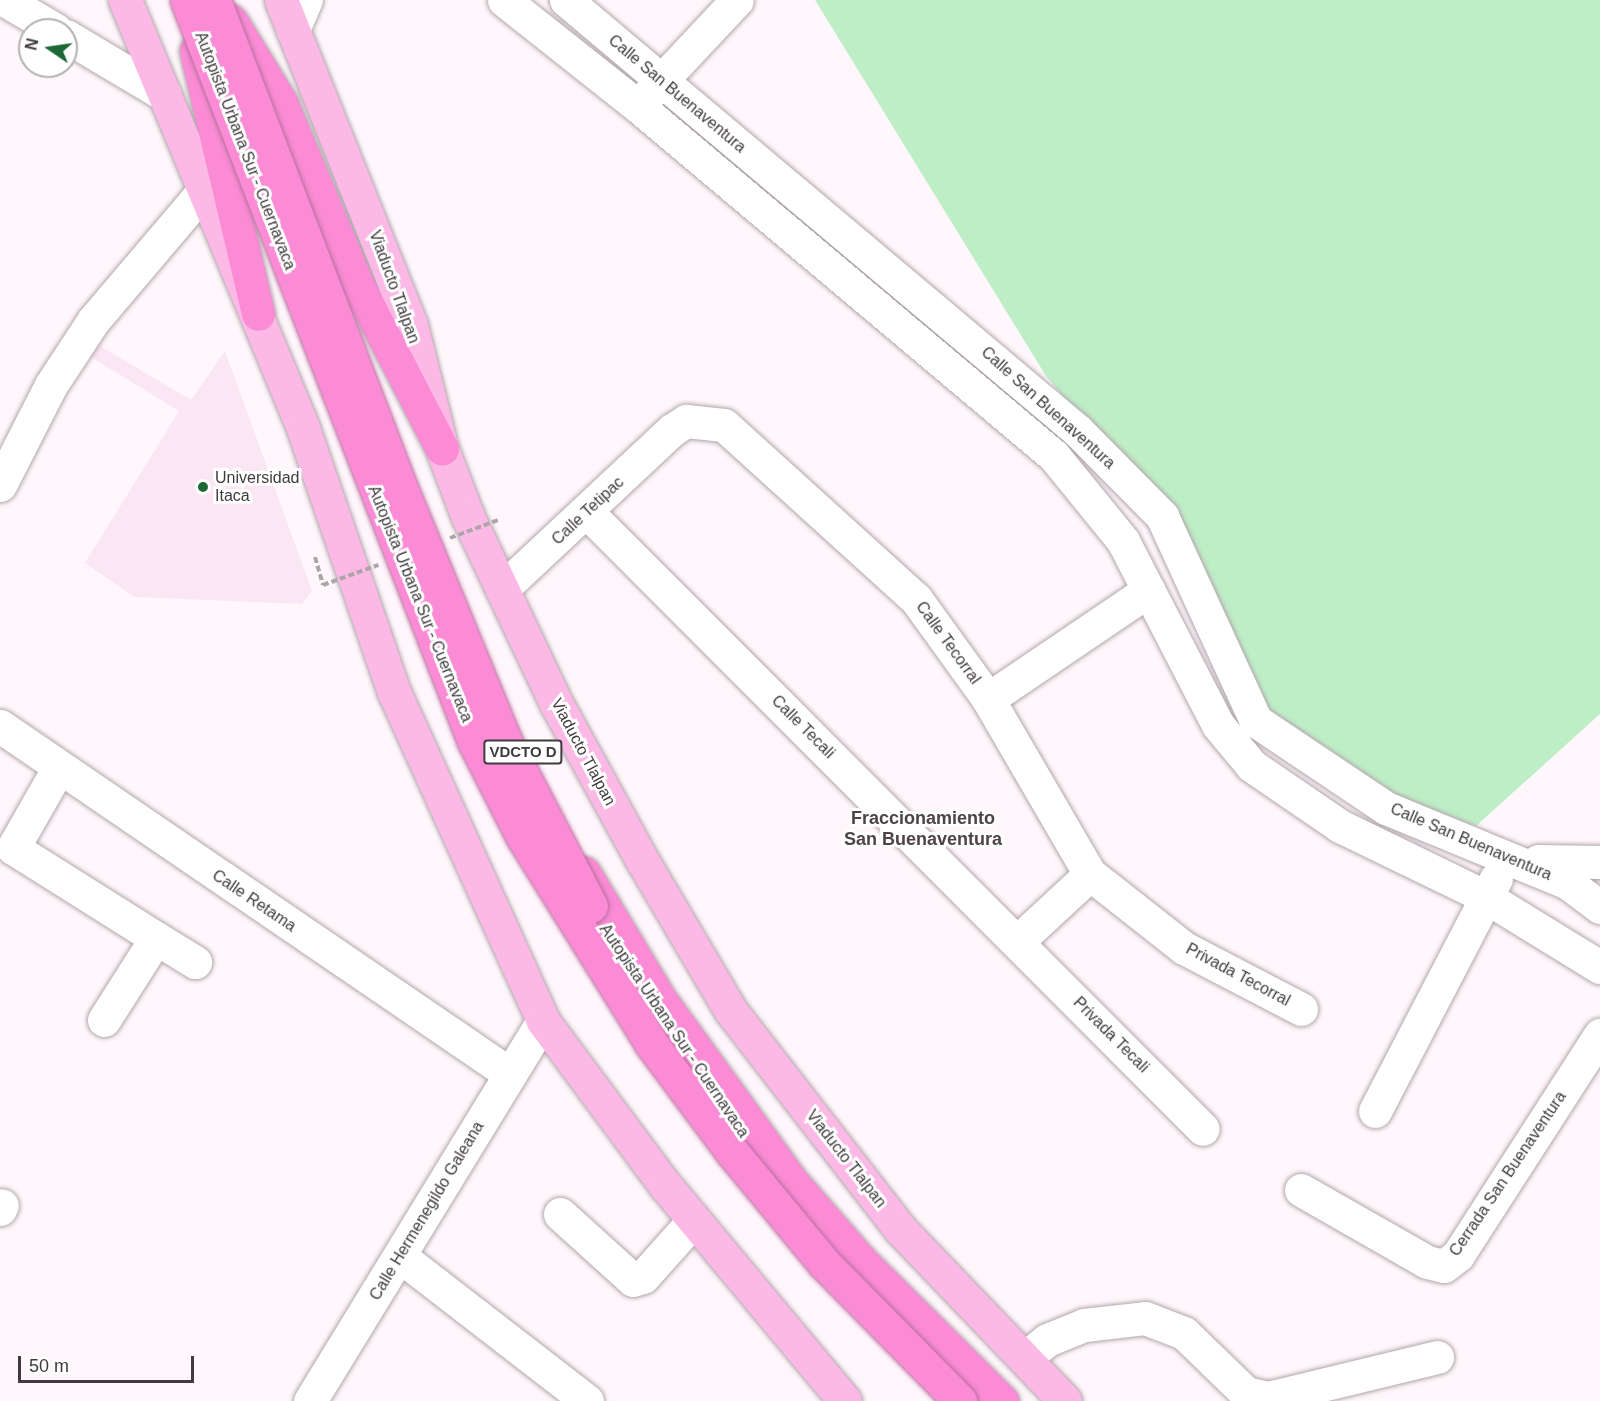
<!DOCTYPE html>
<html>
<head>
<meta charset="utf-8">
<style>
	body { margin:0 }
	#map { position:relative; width:1600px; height:1401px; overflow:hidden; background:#fff7fb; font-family:Helvetica,sans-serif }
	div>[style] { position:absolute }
	.built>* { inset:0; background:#fbe7f3 }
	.green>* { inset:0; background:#beeec6 }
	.path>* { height:4px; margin-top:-2px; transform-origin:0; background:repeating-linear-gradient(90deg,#ada6a9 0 6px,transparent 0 9px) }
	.roads { filter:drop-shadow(0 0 2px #b2a6ad) drop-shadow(0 0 2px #b2a6ad) }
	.minor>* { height:33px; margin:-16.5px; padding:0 16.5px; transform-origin:16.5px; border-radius:16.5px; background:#fff }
	.major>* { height:33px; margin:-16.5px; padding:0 16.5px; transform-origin:16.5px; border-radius:16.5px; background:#fcb9e5 }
	.highway>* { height:33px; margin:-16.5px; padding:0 16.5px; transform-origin:16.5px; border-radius:16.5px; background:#fa8bd4 }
	.path-bridge>* { height:4px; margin-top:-2px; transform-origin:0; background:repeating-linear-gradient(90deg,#ada6a9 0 6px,transparent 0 9px) }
	.bridges { filter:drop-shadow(0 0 2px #b96fa0) drop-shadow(0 0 2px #b96fa0) }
	.highway-bridge>* { height:33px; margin:-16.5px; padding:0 16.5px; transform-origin:16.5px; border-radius:16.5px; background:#fa8bd4 }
	.dots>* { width:16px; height:16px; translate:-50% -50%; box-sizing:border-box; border:3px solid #fff; border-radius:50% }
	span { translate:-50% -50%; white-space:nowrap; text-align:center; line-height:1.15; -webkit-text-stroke:6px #fff; paint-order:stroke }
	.shield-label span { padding:2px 4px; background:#fff; border:2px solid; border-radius:4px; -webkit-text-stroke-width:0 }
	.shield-label { font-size:15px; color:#403b3e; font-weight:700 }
	.street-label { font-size:16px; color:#403b3e }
	.poi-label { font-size:16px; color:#403b3e }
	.left { translate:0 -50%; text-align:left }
	.neighbourhood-label { font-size:18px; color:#4d4349; font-weight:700 }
	.north { position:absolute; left:18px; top:18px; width:60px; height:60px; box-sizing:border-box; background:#fff; border:2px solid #b3b1b2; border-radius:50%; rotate:283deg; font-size:16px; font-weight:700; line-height:24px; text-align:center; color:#403b3e }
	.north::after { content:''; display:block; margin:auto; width:21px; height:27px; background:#1e6835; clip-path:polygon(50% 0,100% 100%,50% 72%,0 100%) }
	.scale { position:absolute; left:18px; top:1356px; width:176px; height:27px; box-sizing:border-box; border:3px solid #403b3e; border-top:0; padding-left:8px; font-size:18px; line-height:21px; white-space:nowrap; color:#403b3e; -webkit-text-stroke:4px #fff; paint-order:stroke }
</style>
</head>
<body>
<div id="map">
	<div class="built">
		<i style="clip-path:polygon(97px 344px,191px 400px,225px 351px,312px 591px,302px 604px,134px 597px,85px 563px,179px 411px,89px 356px)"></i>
	</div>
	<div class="green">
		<i style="clip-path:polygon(815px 0,1600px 0,1600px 714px,1476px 826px,1389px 795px,1246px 697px,1121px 464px,1046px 376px)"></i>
	</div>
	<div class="path">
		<i style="left:315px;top:557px;width:29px;rotate:74deg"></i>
	</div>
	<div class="roads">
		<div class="minor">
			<i style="left:5px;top:0;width:59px;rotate:30.5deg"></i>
			<i style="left:504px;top:0;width:172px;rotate:38.4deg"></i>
			<i style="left:639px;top:107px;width:542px;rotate:40.06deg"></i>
			<i style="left:1054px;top:456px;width:109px;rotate:50.9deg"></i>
			<i style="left:1123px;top:541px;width:207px;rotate:62.7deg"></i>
			<i style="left:1218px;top:725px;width:53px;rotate:50.3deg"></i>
			<i style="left:1252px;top:766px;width:107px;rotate:34.3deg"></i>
			<i style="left:1340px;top:826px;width:162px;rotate:25.9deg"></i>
			<i style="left:1486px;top:897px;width:134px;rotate:31.6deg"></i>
			<i style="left:566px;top:0;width:669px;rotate:40.09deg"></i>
			<i style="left:1078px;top:431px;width:120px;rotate:45.3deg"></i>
			<i style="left:1162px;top:516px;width:226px;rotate:65.4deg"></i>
			<i style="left:1256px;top:721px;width:156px;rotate:33.8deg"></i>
			<i style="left:1386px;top:808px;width:197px;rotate:22.4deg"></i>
			<i style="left:1568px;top:883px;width:40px;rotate:37deg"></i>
			<i style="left:293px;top:30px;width:33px;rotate:-67deg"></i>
			<i style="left:66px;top:36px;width:115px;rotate:30.8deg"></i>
			<i style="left:645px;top:98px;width:134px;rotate:-46.8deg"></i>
			<i style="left:0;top:485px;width:112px;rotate:-63deg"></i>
			<i style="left:51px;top:385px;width:77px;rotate:-56.7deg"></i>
			<i style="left:93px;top:321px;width:172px;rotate:-49.7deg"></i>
			<i style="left:588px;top:513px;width:870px;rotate:45.05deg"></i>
			<i style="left:502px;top:589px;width:233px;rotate:-43.1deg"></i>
			<i style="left:672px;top:430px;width:17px;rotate:-33deg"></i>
			<i style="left:686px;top:421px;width:38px;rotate:6deg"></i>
			<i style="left:724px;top:425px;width:259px;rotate:42.2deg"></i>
			<i style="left:916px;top:599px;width:123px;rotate:54.2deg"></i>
			<i style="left:988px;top:699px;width:203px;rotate:59.8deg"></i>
			<i style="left:1090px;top:874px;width:120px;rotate:38.2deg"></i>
			<i style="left:1184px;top:948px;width:132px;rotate:27.5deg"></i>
			<i style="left:988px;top:699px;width:194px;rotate:-34.1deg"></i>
			<i style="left:0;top:726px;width:617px;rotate:34.31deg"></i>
			<i style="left:58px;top:769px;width:91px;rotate:119.7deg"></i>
			<i style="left:13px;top:848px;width:169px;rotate:32.2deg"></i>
			<i style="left:156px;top:938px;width:97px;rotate:122.4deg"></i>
			<i style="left:1538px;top:861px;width:62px;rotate:0.9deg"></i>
			<i style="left:156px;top:938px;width:46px;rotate:31.6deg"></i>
			<i style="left:1018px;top:941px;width:98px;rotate:-42.9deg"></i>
			<i style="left:1375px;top:1111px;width:262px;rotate:-62.5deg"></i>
			<i style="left:1301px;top:1190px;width:145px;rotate:29.7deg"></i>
			<i style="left:1427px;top:1262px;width:17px;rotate:13deg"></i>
			<i style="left:1444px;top:1266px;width:18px;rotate:-38deg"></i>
			<i style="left:1458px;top:1255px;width:262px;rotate:-57.2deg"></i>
			<i style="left:0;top:1209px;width:4px;rotate:-63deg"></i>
			<i style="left:560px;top:1214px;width:98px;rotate:42.1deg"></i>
			<i style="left:633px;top:1280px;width:10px;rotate:-17deg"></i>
			<i style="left:643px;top:1277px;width:76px;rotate:-48.2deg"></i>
			<i style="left:401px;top:1257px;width:235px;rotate:37.7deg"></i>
			<i style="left:1025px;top:1358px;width:28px;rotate:-39deg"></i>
			<i style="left:1047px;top:1340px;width:40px;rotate:-22deg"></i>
			<i style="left:1084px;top:1325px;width:61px;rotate:-6.5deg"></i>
			<i style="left:1145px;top:1318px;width:42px;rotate:21deg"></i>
			<i style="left:1184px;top:1333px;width:86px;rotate:44.1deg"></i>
			<i style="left:1246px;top:1393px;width:23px;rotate:13deg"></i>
			<i style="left:1268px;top:1398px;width:174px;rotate:-13.6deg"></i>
			<i style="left:310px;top:1401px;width:446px;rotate:-58.5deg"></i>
		</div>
		<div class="major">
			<i style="left:125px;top:0;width:464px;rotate:67.4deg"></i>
			<i style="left:303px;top:428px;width:279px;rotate:71deg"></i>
			<i style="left:394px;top:692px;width:361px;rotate:65.6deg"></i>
			<i style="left:543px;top:1021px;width:204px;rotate:53.4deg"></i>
			<i style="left:665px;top:1185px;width:281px;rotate:50.2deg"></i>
			<i style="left:281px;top:0;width:350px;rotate:68.2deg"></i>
			<i style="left:411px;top:325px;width:128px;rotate:76deg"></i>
			<i style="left:442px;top:449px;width:73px;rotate:69.1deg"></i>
			<i style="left:468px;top:517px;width:206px;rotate:64.7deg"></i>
			<i style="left:556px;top:703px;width:179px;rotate:61.3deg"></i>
			<i style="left:642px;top:860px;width:175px;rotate:59.5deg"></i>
			<i style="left:731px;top:1011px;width:277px;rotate:52.2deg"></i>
			<i style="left:901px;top:1230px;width:237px;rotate:46.2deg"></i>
		</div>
		<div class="highway">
			<i style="left:231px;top:21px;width:96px;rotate:58.6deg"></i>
			<i style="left:281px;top:103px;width:199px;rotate:67.2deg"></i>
			<i style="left:358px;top:286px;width:183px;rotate:62.7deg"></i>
			<i style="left:196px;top:51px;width:270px;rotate:76.7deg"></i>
			<i style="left:584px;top:873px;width:149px;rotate:59deg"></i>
			<i style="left:661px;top:1001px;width:223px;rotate:54.1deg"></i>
			<i style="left:792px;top:1182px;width:105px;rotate:48.9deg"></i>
			<i style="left:861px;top:1261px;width:199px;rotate:44.8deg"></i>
		</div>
	</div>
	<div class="path-bridge">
		<i style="left:450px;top:538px;width:51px;rotate:-20.6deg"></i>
		<i style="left:323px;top:585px;width:59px;rotate:-20deg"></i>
	</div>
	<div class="bridges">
		<div class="highway-bridge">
			<i style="left:187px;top:0;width:795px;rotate:68.83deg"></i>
			<i style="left:474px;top:741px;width:108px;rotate:63deg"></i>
			<i style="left:523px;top:837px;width:243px;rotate:58.1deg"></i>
			<i style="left:651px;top:1043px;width:137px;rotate:53.3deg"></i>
			<i style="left:733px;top:1153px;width:143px;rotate:50.4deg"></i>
			<i style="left:824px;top:1263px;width:194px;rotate:45.4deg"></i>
			<i style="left:214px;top:0;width:520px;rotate:69.06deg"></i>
			<i style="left:400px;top:486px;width:276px;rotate:67.6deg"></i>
			<i style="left:505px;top:741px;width:186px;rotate:62.5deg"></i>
		</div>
	</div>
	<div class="dots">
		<i style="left:203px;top:487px;background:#1e6835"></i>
	</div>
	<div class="shield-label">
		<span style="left:523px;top:752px">VDCTO D</span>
	</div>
	<div class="street-label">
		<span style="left:677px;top:94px;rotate:40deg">Calle San Buenaventura</span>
		<span style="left:245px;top:151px;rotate:69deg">Autopista Urbana Sur - Cuernavaca</span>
		<span style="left:394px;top:287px;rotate:70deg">Viaducto Tlalpan</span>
		<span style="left:1048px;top:408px;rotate:42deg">Calle San Buenaventura</span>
		<span style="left:588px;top:511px;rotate:-43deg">Calle Tetipac</span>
		<span style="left:420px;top:604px;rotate:68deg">Autopista Urbana Sur - Cuernavaca</span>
		<span style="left:948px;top:643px;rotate:54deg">Calle Tecorral</span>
		<span style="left:803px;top:727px;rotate:45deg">Calle Tecali</span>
		<span style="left:583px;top:752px;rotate:62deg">Viaducto Tlalpan</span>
		<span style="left:1471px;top:842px;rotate:23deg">Calle San Buenaventura</span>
		<span style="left:254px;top:901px;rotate:34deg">Calle Retama</span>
		<span style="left:1238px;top:975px;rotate:28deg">Privada Tecorral</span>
		<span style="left:674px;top:1031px;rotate:56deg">Autopista Urbana Sur - Cuernavaca</span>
		<span style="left:1111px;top:1035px;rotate:45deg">Privada Tecali</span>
		<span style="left:846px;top:1159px;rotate:52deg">Viaducto Tlalpan</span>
		<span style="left:1508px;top:1174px;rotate:-56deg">Cerrada San Buenaventura</span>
		<span style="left:427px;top:1211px;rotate:-59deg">Calle Hermenegildo Galeana</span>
	</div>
	<div class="poi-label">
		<span class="left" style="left:215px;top:487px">Universidad<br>Itaca</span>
	</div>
	<div class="neighbourhood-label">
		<span style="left:923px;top:829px">Fraccionamiento<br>San Buenaventura</span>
	</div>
	<div class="north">N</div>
	<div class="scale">50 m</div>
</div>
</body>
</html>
